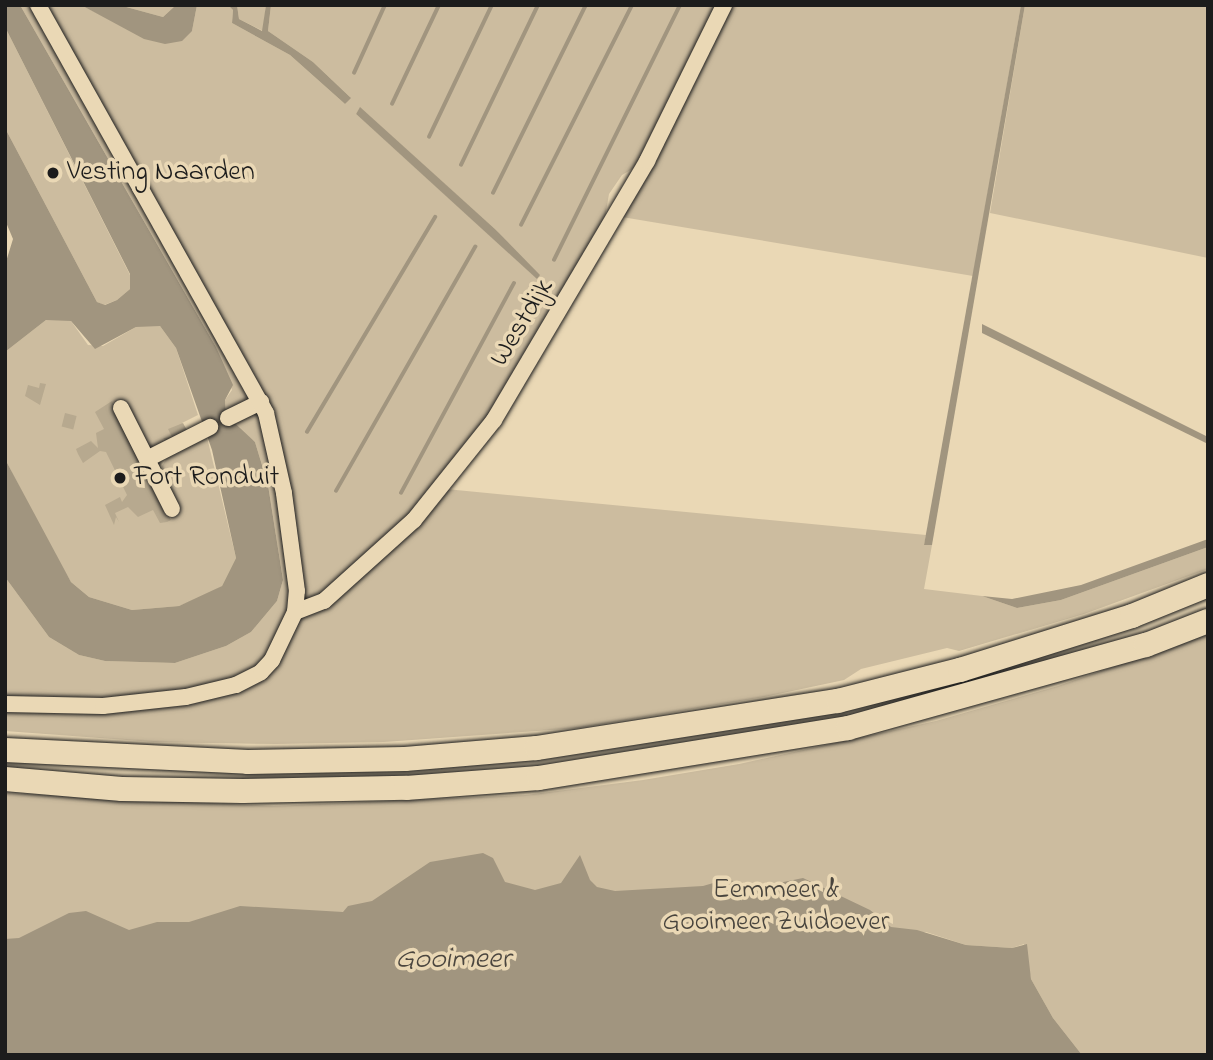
<!DOCTYPE html>
<html>
<head>
<meta charset="utf-8">
<style>
	body { margin:0 }
	#map { position:relative; width:1213px; height:1060px; overflow:hidden; background:#ead8b5; font-family:"Indie Flower",sans-serif }
	div>[style] { position:absolute }
	.green>* { inset:0; background:#ccbc9f }
	.water>* { inset:0; background:#a1957f }
	.stream>* { height:3.5px; margin:-1.75px; padding:0 1.75px; transform-origin:1.75px; border-radius:1.75px; background:#a1957f }
	.building>* { inset:0; background:#b7a98f; transform-origin:0 0 }
	.roads { filter:drop-shadow(0 0 2px #1c1c1c) drop-shadow(0 0 2px #1c1c1c) }
	.minor>* { height:16px; margin:-8px; padding:0 8px; transform-origin:8px; border-radius:8px; background:#ead8b5 }
	.highway>* { height:24px; margin:-12px; padding:0 12px; transform-origin:12px; border-radius:12px; background:#ead8b5 }
	.dots>* { width:19px; height:19px; translate:-50% -50%; box-sizing:border-box; border:4px solid #ead8b5; border-radius:50% }
	span { translate:-50% -50%; white-space:nowrap; text-align:center; line-height:1.15; -webkit-text-stroke:7px #ead8b5; paint-order:stroke }
	.poi-label { font-size:28px; color:#1c1c1c }
	.left { translate:0 -50%; text-align:left }
	.street-label { font-size:28px; color:#1c1c1c }
	.park-label { font-size:28px; color:#48443d }
	.water-label { font-size:30px; color:#4b463f; font-style:italic }
	.frame { position:absolute; inset:0; border:7px solid #1c1c1c; pointer-events:none }
</style>
</head>
<body>
<div id="map">
	<div class="green">
		<i style="clip-path:polygon(20px 5px,35px 5px,250px 390px,241px 408px,226px 415px,225px 400px,232px 390px,216px 347px)"></i>
		<i style="clip-path:polygon(evenodd,42px 5px,81px 5px,119px 24px,192px 31px,197px 5px,228px 5px,233px 10px,232px 23px,290px 55px,345px 104px,350px 97px,313px 62px,268px 31px,271px 5px,718px 5px,641px 164px,622px 175px,609px 194px,605px 217px,610px 221px,453px 472px,320px 600px,305px 601px,276px 433px,42px 5px,360px 108px,495px 229px,538px 279px,356px 114px,360px 108px)"></i>
		<i style="clip-path:polygon(119px 5px,176px 5px,163px 17px)"></i>
		<i style="clip-path:polygon(237px 5px,266px 5px,263px 31px,239px 19px)"></i>
		<i style="clip-path:polygon(730px 5px,1021px 5px,973px 276px,622px 217px)"></i>
		<i style="clip-path:polygon(1025px 5px,1208px 5px,1208px 258px,990px 213px)"></i>
		<i style="clip-path:polygon(5px 27px,130px 275px,130px 289px,117px 300px,104px 305px,97px 302px,5px 128px)"></i>
		<i style="clip-path:polygon(63px 319px,71px 321px,88px 345px,103px 346px,136px 327px,150px 324px,160px 326px,176px 348px,198px 415px,182px 423px,188px 433px,152px 448px,112px 402px,171px 520px,162px 466px,167px 458px,206px 433px,236px 558px,222px 586px,204px 596px,179px 606px,132px 610px,89px 597px,71px 582px,56px 557px,5px 459px,5px 352px,46px 320px)"></i>
		<i style="clip-path:polygon(259px 410px,267px 424px,292px 604px,266px 661px,237px 681px,102px 703px,5px 701px,5px 577px,49px 637px,79px 655px,105px 661px,175px 663px,226px 646px,251px 632px,277px 601px,283px 580px,268px 485px,255px 442px,231px 423px)"></i>
		<i style="clip-path:polygon(446px 489px,926px 535px,924px 545px,932px 545px,924px 589px,982px 596px,1017px 608px,1061px 600px,1208px 547px,1208px 569px,1084px 614px,959px 651px,947px 648px,861px 669px,844px 680px,764px 697px,578px 728px,384px 742px,276px 744px,154px 742px,5px 731px,5px 708px,40px 711px,255px 680px,296px 616px)"></i>
		<i style="clip-path:polygon(1208px 634px,1208px 1055px,1082px 1055px,1053px 1018px,1031px 979px,1024px 944px,1012px 948px,966px 945px,926px 932px,5px 1055px,5px 793px,274px 806px,526px 795px,643px 780px,739px 764px,936px 721px,1058px 686px)"></i>
	</div>
	<div class="water">
		<i style="clip-path:polygon(5px 5px,20px 5px,216px 347px,233px 385px,225px 400px,226px 415px,255px 442px,268px 485px,283px 580px,277px 601px,251px 632px,226px 646px,175px 663px,105px 661px,79px 655px,49px 637px,5px 577px,5px 459px,71px 582px,89px 597px,132px 610px,179px 606px,222px 586px,236px 558px,212px 450px,176px 348px,160px 326px,136px 327px,95px 349px,71px 321px,46px 320px,5px 352px,5px 265px,13px 239px,5px 220px,5px 128px,97px 302px,105px 305px,117px 300px,130px 289px,130px 274px,5px 27px)"></i>
		<i style="clip-path:polygon(81px 5px,119px 5px,163px 17px,176px 5px,197px 5px,192px 31px,182px 41px,165px 44px,144px 39px)"></i>
		<i style="clip-path:polygon(228px 5px,237px 5px,239px 19px,262px 31px,266px 5px,271px 5px,268px 31px,313px 62px,351px 98px,345px 104px,290px 55px,232px 23px,233px 10px)"></i>
		<i style="clip-path:polygon(1021px 5px,1025px 5px,932px 545px,924px 545px)"></i>
		<i style="clip-path:polygon(360px 107px,495px 229px,540px 275px,537px 279px,356px 114px)"></i>
		<i style="clip-path:polygon(982px 324px,1208px 437px,1208px 444px,982px 333px)"></i>
		<i style="clip-path:polygon(1208px 539px,1208px 547px,1061px 600px,1017px 608px,982px 596px,1012px 599px,1081px 585px)"></i>
		<i style="clip-path:polygon(483px 853px,493px 858px,505px 882px,535px 890px,561px 883px,580px 855px,590px 880px,597px 887px,615px 891px,703px 886px,727px 879px,746px 885px,769px 885px,803px 878px,870px 910px,891px 927px,917px 930px,966px 945px,1012px 948px,1027px 944px,1031px 979px,1053px 1018px,1082px 1055px,5px 1055px,5px 939px,19px 938px,69px 913px,86px 911px,129px 930px,157px 922px,189px 922px,240px 906px,343px 912px,348px 906px,372px 901px,430px 862px)"></i>
	</div>
	<div class="stream">
		<i style="left:354px;top:73px;width:75px;rotate:-65.5deg"></i>
		<i style="left:392px;top:104px;width:110px;rotate:-64.6deg"></i>
		<i style="left:429px;top:137px;width:146px;rotate:-64.5deg"></i>
		<i style="left:461px;top:165px;width:178px;rotate:-64.3deg"></i>
		<i style="left:493px;top:193px;width:210px;rotate:-63.7deg"></i>
		<i style="left:521px;top:225px;width:246px;rotate:-63.2deg"></i>
		<i style="left:554px;top:260px;width:284px;rotate:-63.7deg"></i>
		<i style="left:307px;top:432px;width:250px;rotate:-59.2deg"></i>
		<i style="left:336px;top:491px;width:281px;rotate:-60.3deg"></i>
		<i style="left:401px;top:493px;width:238px;rotate:-61.7deg"></i>
	</div>
	<div class="building">
		<i style="clip-path:polygon(40px 383px,46px 384px,40px 405px,25px 396px,28px 385px,39px 388px)"></i>
		<i style="clip-path:polygon(112px 401px,171px 520px,167px 522px,160px 523px,153px 510px,138px 517px,128px 507px,115px 513px,119px 522px,116px 517px,114px 525px,105px 505px,120px 497px,122px 502px,127px 495px,106px 452px,100px 451px,83px 463px,78px 454px,76px 449px,91px 441px,98px 448px,96px 433px,104px 429px,95px 412px)"></i>
		<i style="left:65px;top:413px;width:12px;height:14px;rotate:14deg"></i>
		<i style="clip-path:polygon(183px 423px,189px 434px,168px 442px,163px 438px,172px 437px,168px 429px)"></i>
	</div>
	<div class="roads">
		<div class="minor">
			<i style="left:121px;top:408px;width:113px;rotate:63.2deg"></i>
			<i style="left:228px;top:418px;width:37px;rotate:-26deg"></i>
			<i style="left:147px;top:459px;width:71px;rotate:-26.9deg"></i>
			<i style="left:295px;top:612px;width:31px;rotate:-21deg"></i>
			<i style="left:324px;top:601px;width:121px;rotate:-42deg"></i>
			<i style="left:414px;top:520px;width:128px;rotate:-51.3deg"></i>
			<i style="left:494px;top:420px;width:301px;rotate:-59.4deg"></i>
			<i style="left:647px;top:161px;width:174px;rotate:-63.7deg"></i>
			<i style="left:5px;top:704px;width:98px;rotate:1.2deg"></i>
			<i style="left:103px;top:706px;width:83px;rotate:-6.2deg"></i>
			<i style="left:186px;top:697px;width:51px;rotate:-13.5deg"></i>
			<i style="left:236px;top:685px;width:28px;rotate:-27deg"></i>
			<i style="left:261px;top:672px;width:16px;rotate:-47deg"></i>
			<i style="left:272px;top:660px;width:53px;rotate:-64.4deg"></i>
			<i style="left:295px;top:612px;width:21px;rotate:-85deg"></i>
			<i style="left:297px;top:591px;width:99px;rotate:-97.6deg"></i>
			<i style="left:284px;top:493px;width:82px;rotate:-102.7deg"></i>
			<i style="left:266px;top:413px;width:467px;rotate:-119.2deg"></i>
		</div>
		<div class="highway">
			<i style="left:5px;top:750px;width:243px;rotate:2.8deg"></i>
			<i style="left:248px;top:762px;width:157px;rotate:-1.1deg"></i>
			<i style="left:405px;top:759px;width:132px;rotate:-4.8deg"></i>
			<i style="left:537px;top:748px;width:305px;rotate:-8.9deg"></i>
			<i style="left:838px;top:701px;width:126px;rotate:-14.3deg"></i>
			<i style="left:960px;top:670px;width:180px;rotate:-17.4deg"></i>
			<i style="left:1132px;top:616px;width:82px;rotate:-22.2deg"></i>
			<i style="left:5px;top:779px;width:117px;rotate:4.9deg"></i>
			<i style="left:122px;top:789px;width:121px;rotate:0.9deg"></i>
			<i style="left:243px;top:791px;width:163px;rotate:-1.1deg"></i>
			<i style="left:406px;top:788px;width:133px;rotate:-4.3deg"></i>
			<i style="left:539px;top:778px;width:313px;rotate:-9.2deg"></i>
			<i style="left:848px;top:728px;width:309px;rotate:-15.6deg"></i>
			<i style="left:1146px;top:645px;width:66px;rotate:-21.2deg"></i>
		</div>
	</div>
	<div class="dots">
		<i style="left:53px;top:173px;background:#1c1c1c"></i>
		<i style="left:120px;top:478px;background:#1c1c1c"></i>
	</div>
	<div class="poi-label">
		<span class="left" style="left:67px;top:173px">Vesting Naarden</span>
		<span class="left" style="left:134px;top:478px">Fort Ronduit</span>
	</div>
	<div class="street-label">
		<span style="left:523px;top:323px;rotate:-59deg">Westdijk</span>
	</div>
	<div class="park-label">
		<span style="left:776px;top:907px">Eemmeer &amp;<br>Gooimeer Zuidoever</span>
	</div>
	<div class="water-label">
		<span style="left:453px;top:960px">Gooimeer</span>
	</div>
	<div class="frame"></div>
</div>
</body>
</html>
